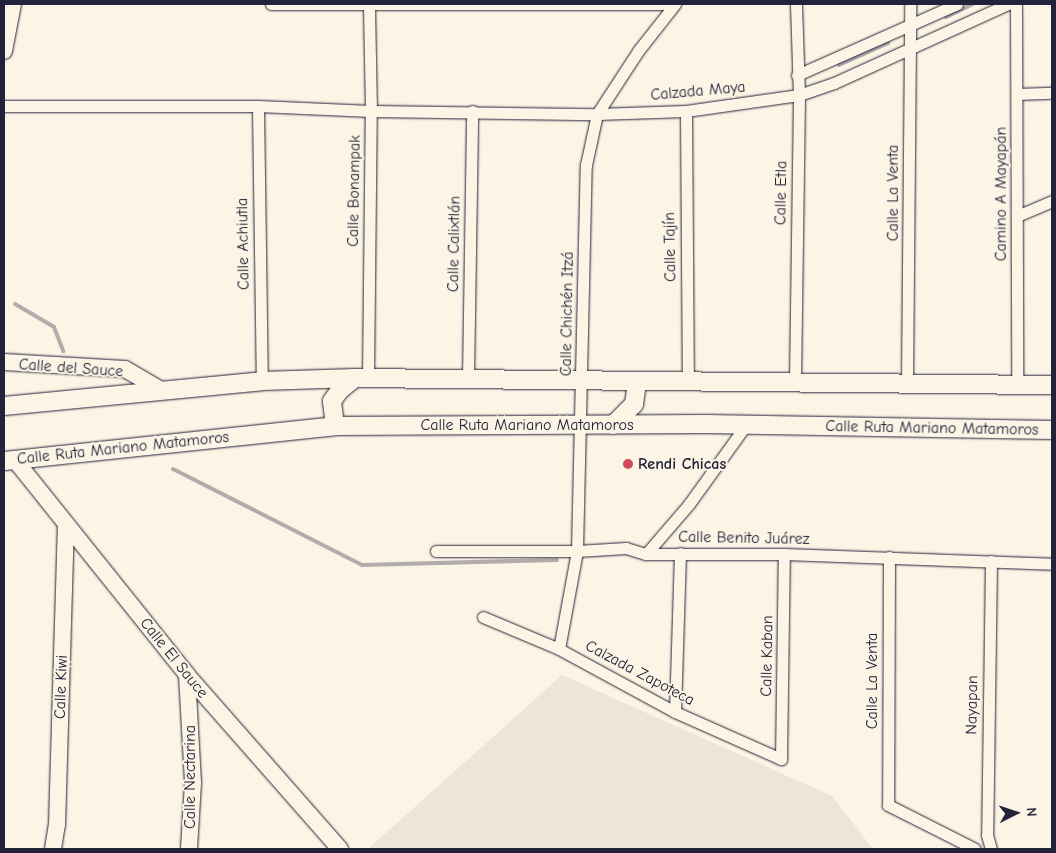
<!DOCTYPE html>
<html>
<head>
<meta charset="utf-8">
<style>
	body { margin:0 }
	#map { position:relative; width:1056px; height:853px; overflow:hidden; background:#fcf5e5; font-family:"Comic Neue",sans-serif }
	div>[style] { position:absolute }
	.built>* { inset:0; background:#ece5d8 }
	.stream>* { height:4px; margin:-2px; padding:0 2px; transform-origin:2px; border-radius:2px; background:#b2adab }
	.roads { filter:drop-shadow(0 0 1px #22223b) drop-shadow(0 0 1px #22223b) }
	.street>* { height:11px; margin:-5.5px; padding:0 5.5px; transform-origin:5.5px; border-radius:5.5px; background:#fcf5e5 }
	.secondary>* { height:16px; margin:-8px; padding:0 8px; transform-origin:8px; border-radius:8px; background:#fcf5e5 }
	.primary>* { height:18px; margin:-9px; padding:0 9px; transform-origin:9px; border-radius:9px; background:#fcf5e5 }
	.dots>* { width:14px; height:14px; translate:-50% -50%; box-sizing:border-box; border:2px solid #fcf5e5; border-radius:50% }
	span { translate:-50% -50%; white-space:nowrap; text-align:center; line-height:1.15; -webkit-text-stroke:4px #fcf5e5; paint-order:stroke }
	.street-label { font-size:16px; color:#22223b }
	.poi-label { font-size:16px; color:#22223b; font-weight:700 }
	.left { translate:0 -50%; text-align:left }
	.frame { position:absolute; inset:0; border:5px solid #22223b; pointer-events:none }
	.north { position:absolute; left:991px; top:788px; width:50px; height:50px; -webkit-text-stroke:4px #fcf5e5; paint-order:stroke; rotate:86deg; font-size:14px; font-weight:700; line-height:20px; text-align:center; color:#22223b }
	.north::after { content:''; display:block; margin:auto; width:18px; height:22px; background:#22223b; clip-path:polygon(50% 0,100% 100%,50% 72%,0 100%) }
</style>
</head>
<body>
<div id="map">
	<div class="built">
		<i style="clip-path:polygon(562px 675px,832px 796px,873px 849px,368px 849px)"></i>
	</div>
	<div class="stream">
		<i style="left:946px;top:17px;width:30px;rotate:-26deg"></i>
		<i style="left:839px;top:65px;width:54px;rotate:-24.2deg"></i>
		<i style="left:15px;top:304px;width:45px;rotate:30.5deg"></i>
		<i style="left:54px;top:327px;width:26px;rotate:69deg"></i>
		<i style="left:173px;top:469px;width:212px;rotate:26.9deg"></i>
		<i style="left:362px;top:565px;width:195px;rotate:-1.5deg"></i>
	</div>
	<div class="roads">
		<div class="street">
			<i style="left:271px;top:4px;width:402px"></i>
			<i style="left:1016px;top:4px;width:380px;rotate:89.8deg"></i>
			<i style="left:797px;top:75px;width:175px;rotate:-23.9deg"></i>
			<i style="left:1017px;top:94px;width:35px;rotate:-2deg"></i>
			<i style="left:4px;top:106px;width:254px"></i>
			<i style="left:258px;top:106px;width:113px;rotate:2.5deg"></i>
			<i style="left:371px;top:111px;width:226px;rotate:0.8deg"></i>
			<i style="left:597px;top:114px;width:89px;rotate:-1.9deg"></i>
			<i style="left:686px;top:111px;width:114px;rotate:-8.1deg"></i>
			<i style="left:799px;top:95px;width:37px;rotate:-19deg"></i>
			<i style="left:834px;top:83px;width:191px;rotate:-24.4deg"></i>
			<i style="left:258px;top:106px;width:275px;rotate:89.2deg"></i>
			<i style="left:686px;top:111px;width:271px;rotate:89.6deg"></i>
			<i style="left:1017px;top:216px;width:38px;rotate:-23deg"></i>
			<i style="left:468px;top:378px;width:267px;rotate:-89.1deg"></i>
			<i style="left:368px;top:379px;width:268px;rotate:-89.4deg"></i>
			<i style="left:371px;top:111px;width:107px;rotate:-91.1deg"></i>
			<i style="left:795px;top:383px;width:288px;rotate:-89.2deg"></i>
			<i style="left:799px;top:95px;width:91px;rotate:-91.9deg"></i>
			<i style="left:907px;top:383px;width:379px;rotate:-89.5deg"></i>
			<i style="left:436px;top:551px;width:141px"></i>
			<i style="left:577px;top:551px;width:49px;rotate:-3.5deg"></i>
			<i style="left:626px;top:548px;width:21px;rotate:17deg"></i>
			<i style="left:646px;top:554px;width:138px"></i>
			<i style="left:784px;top:554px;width:268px;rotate:2.1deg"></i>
			<i style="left:646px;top:554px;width:66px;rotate:-49.3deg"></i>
			<i style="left:689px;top:504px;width:97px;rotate:-54.2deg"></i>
			<i style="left:889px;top:557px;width:248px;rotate:90.2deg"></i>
			<i style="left:888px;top:805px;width:97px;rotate:26.8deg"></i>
			<i style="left:991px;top:561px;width:274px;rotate:90.8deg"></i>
			<i style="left:987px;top:835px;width:15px;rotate:74deg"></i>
			<i style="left:483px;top:617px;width:82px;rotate:22.8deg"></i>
			<i style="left:559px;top:649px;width:132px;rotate:28.5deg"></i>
			<i style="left:675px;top:712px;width:116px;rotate:23.9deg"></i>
			<i style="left:781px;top:759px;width:205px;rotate:-89.2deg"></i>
			<i style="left:559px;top:649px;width:100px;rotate:-79.6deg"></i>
			<i style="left:577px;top:551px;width:386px;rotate:-88.7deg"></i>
			<i style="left:586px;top:165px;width:52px;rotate:-77.8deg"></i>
			<i style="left:597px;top:114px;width:75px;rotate:-56.9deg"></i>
			<i style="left:638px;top:51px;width:60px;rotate:-51.8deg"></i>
			<i style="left:675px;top:712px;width:159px;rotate:-88.2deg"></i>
		</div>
		<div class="secondary">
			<i style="left:4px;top:51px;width:48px;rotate:-79.2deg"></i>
			<i style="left:4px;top:362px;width:121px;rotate:3.3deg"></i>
			<i style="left:125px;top:369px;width:44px;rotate:30.1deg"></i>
			<i style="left:15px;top:460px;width:275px;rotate:51.3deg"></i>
			<i style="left:187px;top:675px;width:232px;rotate:48.7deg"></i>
			<i style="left:187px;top:675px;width:108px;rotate:86.8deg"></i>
			<i style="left:193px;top:783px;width:66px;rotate:93.5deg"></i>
			<i style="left:53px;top:849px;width:24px;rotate:-81deg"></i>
			<i style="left:57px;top:825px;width:301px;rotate:-88.3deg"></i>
		</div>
		<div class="primary">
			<i style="left:4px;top:406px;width:259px;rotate:-5.5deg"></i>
			<i style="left:262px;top:381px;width:93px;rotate:-1.8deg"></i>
			<i style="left:355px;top:378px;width:697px;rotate:0.58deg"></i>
			<i style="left:613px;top:425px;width:30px;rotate:-45deg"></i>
			<i style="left:634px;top:404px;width:22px;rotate:-82deg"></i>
			<i style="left:335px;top:426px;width:25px;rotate:-97deg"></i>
			<i style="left:332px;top:401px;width:14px;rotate:-54deg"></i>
			<i style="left:340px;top:390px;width:19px;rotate:-39deg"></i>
			<i style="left:4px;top:461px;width:333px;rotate:-6deg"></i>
			<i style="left:335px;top:426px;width:371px;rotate:-0.3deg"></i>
			<i style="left:706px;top:424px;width:346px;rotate:1deg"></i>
		</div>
	</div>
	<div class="dots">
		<i style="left:628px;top:464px;background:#d1495b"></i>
	</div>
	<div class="street-label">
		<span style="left:698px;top:91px;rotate:-5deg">Calzada Maya</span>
		<span style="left:354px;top:191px;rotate:-89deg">Calle Bonampak</span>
		<span style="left:781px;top:193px;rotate:-89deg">Calle Etla</span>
		<span style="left:893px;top:193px;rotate:-90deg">Calle La Venta</span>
		<span style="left:1001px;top:194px;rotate:-90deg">Camino A Mayapán</span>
		<span style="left:243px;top:244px;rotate:-91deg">Calle Achiutla</span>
		<span style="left:454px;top:244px;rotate:-89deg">Calle Calixtlán</span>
		<span style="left:670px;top:247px;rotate:-91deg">Calle Tajín</span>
		<span style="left:567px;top:314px;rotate:-89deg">Calle Chichén Itzá</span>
		<span style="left:71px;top:368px;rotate:4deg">Calle del Sauce</span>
		<span style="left:527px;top:425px">Calle Ruta Mariano Matamoros</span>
		<span style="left:932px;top:428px;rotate:1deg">Calle Ruta Mariano Matamoros</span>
		<span style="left:123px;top:448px;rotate:-6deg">Calle Ruta Mariano Matamoros</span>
		<span style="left:744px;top:538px;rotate:1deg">Calle Benito Juárez</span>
		<span style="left:767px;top:656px;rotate:-89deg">Calle Kaban</span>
		<span style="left:174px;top:658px;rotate:51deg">Calle El Sauce</span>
		<span style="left:640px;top:673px;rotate:28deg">Calzada Zapoteca</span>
		<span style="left:872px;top:681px;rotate:-90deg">Calle La Venta</span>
		<span style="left:61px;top:687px;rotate:-88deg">Calle Kiwi</span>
		<span style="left:972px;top:705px;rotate:-89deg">Nayapan</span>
		<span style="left:190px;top:777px;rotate:-90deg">Calle Nectarina</span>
	</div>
	<div class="poi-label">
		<span class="left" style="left:638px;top:464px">Rendi Chicas</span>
	</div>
	<div class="frame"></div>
	<div class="north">N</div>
</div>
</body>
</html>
